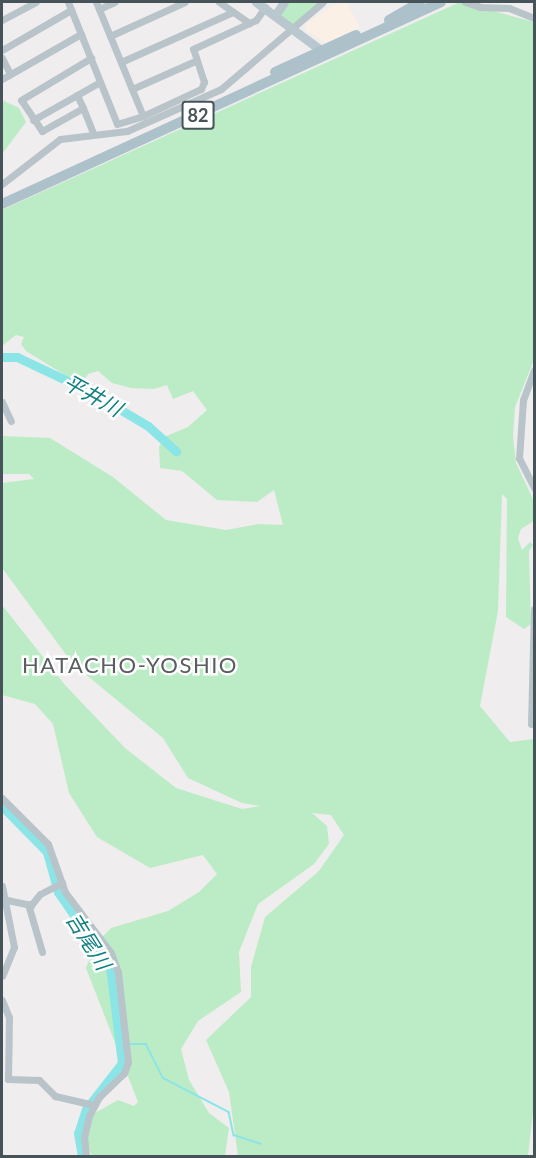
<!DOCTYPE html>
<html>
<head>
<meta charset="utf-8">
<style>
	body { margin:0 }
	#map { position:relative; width:536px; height:1158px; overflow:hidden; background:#efeded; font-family:Lato,"Noto Sans JP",sans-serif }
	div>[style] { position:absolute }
	.commercial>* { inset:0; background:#faf0e5 }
	.green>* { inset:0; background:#bcecc6 }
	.stream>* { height:1.5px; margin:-0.75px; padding:0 0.75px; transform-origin:0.75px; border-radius:0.75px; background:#8be5e7 }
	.river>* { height:9px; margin:-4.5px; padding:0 4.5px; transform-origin:4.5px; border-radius:4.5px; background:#8be5e7 }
	.street>* { height:7px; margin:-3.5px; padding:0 3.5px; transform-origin:3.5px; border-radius:3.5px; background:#b8c4c9 }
	.secondary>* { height:9px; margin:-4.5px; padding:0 4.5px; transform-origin:4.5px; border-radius:4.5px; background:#b9c7ce }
	.primary>* { height:10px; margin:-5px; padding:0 5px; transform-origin:5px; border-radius:5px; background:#adc1cb }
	span { translate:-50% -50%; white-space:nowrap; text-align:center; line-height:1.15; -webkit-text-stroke:5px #fff; paint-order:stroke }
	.shield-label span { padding:2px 4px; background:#fff; border:2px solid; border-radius:4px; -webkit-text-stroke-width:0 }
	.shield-label { font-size:18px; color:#465359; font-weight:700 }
	.water-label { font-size:21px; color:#128083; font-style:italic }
	.quarter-label { font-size:22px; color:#5a5e61; letter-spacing:1.5px }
	.frame { position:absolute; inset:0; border:3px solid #465359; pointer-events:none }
</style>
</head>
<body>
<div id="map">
	<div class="commercial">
		<i style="clip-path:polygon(337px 2px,347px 2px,360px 28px,326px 43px,306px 30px,306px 24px)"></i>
	</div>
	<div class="green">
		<i style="clip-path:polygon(284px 2px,321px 2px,293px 28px,276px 14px)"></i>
		<i style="clip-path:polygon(460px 2px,534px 22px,534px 360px,515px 407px,513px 436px,516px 463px,533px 499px,534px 521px,521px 529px,518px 538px,522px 550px,530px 542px,533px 545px,529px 551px,531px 624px,524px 629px,506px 617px,507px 499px,502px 494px,498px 611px,480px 706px,510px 742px,534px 739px,534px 1103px,528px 1156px,238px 1156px,229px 1092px,206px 1040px,251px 997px,251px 967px,265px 917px,319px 871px,344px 835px,331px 815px,312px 813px,327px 826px,329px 844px,314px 864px,258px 904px,239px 952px,241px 992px,198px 1021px,181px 1049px,189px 1080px,209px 1113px,229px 1128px,225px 1156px,92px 1156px,86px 1143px,93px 1114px,118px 1100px,134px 1106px,138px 1102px,86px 968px,96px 943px,111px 928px,168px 911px,199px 892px,217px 874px,203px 855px,150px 868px,97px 837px,69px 793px,53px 724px,35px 704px,2px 695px,2px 605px,65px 685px,125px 748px,176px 788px,242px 809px,261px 806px,242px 803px,188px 778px,163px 738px,73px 664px,2px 568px,2px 483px,34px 479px,29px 474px,2px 474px,2px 436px,50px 438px,113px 477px,166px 520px,226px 530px,258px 524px,283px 525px,274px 490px,257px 502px,217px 500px,182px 471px,160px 468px,159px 447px,164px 437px,188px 427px,207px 410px,193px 391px,173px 399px,167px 385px,154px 389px,131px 388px,112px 383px,98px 371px,88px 374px,81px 385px,26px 351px,21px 344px,24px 337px,16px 335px,2px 346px,2px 210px)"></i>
		<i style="clip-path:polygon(2px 100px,19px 108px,26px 122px,2px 154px)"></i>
	</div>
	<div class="stream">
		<i style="left:128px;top:1044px;width:18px"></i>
		<i style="left:146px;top:1044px;width:38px;rotate:63deg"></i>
		<i style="left:163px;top:1078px;width:74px;rotate:27.3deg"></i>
		<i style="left:229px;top:1112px;width:24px;rotate:78deg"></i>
		<i style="left:234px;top:1135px;width:28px;rotate:18deg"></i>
	</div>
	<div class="river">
		<i style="left:2px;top:357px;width:15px"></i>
		<i style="left:17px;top:357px;width:80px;rotate:25.3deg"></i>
		<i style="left:89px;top:391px;width:69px;rotate:30.7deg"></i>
		<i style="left:148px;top:426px;width:38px;rotate:42deg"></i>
		<i style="left:2px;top:806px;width:64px;rotate:45.6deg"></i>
		<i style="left:47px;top:852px;width:41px;rotate:74.6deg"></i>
		<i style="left:58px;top:892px;width:91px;rotate:55.3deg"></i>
		<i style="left:110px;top:967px;width:97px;rotate:82.9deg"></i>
		<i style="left:122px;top:1063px;width:58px;rotate:128deg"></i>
		<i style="left:86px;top:1109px;width:25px;rotate:108deg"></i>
		<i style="left:78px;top:1133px;width:23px;rotate:80deg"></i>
	</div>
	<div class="street">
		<i style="left:68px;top:2px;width:131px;rotate:68.1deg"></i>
		<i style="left:117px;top:124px;width:27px;rotate:-17deg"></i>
		<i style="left:96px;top:2px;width:123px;rotate:67.6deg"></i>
		<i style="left:143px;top:116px;width:64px;rotate:-25deg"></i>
		<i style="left:201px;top:89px;width:8px;rotate:-67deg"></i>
		<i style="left:204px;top:82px;width:35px;rotate:-108deg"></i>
		<i style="left:193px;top:49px;width:69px;rotate:-24.7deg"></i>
		<i style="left:256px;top:20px;width:16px;rotate:-55deg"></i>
		<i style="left:219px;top:2px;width:37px;rotate:35deg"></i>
		<i style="left:465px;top:2px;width:16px;rotate:18deg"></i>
		<i style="left:480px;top:7px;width:29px;rotate:2deg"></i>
		<i style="left:509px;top:8px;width:27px;rotate:22deg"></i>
		<i style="left:99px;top:9px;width:17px;rotate:-24deg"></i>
		<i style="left:2px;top:20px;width:38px;rotate:-28deg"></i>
		<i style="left:110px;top:36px;width:82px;rotate:-24.4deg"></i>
		<i style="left:2px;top:50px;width:80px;rotate:-30.1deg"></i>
		<i style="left:2px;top:58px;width:18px;rotate:63deg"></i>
		<i style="left:121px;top:62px;width:123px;rotate:-24.1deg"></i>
		<i style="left:2px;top:79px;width:91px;rotate:-29.7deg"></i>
		<i style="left:132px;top:89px;width:69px;rotate:-24deg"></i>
		<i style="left:77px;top:95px;width:14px;rotate:65deg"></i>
		<i style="left:83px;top:108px;width:47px;rotate:150.7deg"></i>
		<i style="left:42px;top:131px;width:37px;rotate:-124deg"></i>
		<i style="left:21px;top:100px;width:82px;rotate:-31deg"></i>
		<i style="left:83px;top:108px;width:27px;rotate:68deg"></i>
		<i style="left:33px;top:120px;width:77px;rotate:-29.6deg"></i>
		<i style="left:2px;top:184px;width:73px;rotate:-37.8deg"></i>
		<i style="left:60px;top:139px;width:67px;rotate:-6.8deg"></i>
		<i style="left:127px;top:131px;width:103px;rotate:-24.1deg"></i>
		<i style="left:221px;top:89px;width:134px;rotate:-40.5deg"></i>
		<i style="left:534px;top:370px;width:32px;rotate:110deg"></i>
		<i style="left:523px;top:400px;width:58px;rotate:93.9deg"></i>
		<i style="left:519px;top:458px;width:34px;rotate:63deg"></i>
		<i style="left:2px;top:402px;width:21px;rotate:65deg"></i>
		<i style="left:531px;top:724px;width:115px;rotate:-88.5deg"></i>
		<i style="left:2px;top:798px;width:65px;rotate:45deg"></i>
		<i style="left:48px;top:844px;width:51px;rotate:70.5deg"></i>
		<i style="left:65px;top:892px;width:76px;rotate:53deg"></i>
		<i style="left:111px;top:953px;width:20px;rotate:70deg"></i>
		<i style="left:118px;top:972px;width:91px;rotate:83.7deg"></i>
		<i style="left:128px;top:1062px;width:12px;rotate:110deg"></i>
		<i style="left:124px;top:1073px;width:35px;rotate:136deg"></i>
		<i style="left:99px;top:1097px;width:21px;rotate:118deg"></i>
		<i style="left:89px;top:1116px;width:22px;rotate:103deg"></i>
		<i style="left:84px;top:1137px;width:19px;rotate:84deg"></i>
		<i style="left:2px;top:886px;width:62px;rotate:78.9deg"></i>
		<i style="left:14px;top:947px;width:31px;rotate:112deg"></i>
		<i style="left:7px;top:900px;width:25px;rotate:12deg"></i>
		<i style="left:31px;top:905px;width:14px;rotate:-51deg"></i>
		<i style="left:40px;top:894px;width:25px;rotate:-27deg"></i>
		<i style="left:28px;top:904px;width:50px;rotate:73.7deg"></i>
		<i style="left:2px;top:1000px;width:18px;rotate:68deg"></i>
		<i style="left:9px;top:1017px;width:62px;rotate:90.9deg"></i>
		<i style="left:8px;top:1079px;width:31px;rotate:2deg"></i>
		<i style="left:39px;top:1080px;width:23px;rotate:45deg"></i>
		<i style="left:55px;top:1096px;width:40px;rotate:13deg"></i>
	</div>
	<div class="secondary">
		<i style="left:256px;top:2px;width:87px;rotate:36.6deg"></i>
		<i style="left:276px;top:14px;width:14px;rotate:-56deg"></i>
	</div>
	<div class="primary">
		<i style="left:389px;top:20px;width:36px;rotate:-30deg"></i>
		<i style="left:275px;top:72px;width:89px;rotate:-24.6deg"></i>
		<i style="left:2px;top:204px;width:483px;rotate:-24.7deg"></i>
	</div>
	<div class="shield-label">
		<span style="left:198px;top:115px">82</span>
	</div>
	<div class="water-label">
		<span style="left:93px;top:395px;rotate:29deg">平井川</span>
		<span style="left:89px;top:941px;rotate:58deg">吉尾川</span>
	</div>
	<div class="quarter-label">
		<span style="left:130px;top:665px">HATACHO-YOSHIO</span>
	</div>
	<div class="frame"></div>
</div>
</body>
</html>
